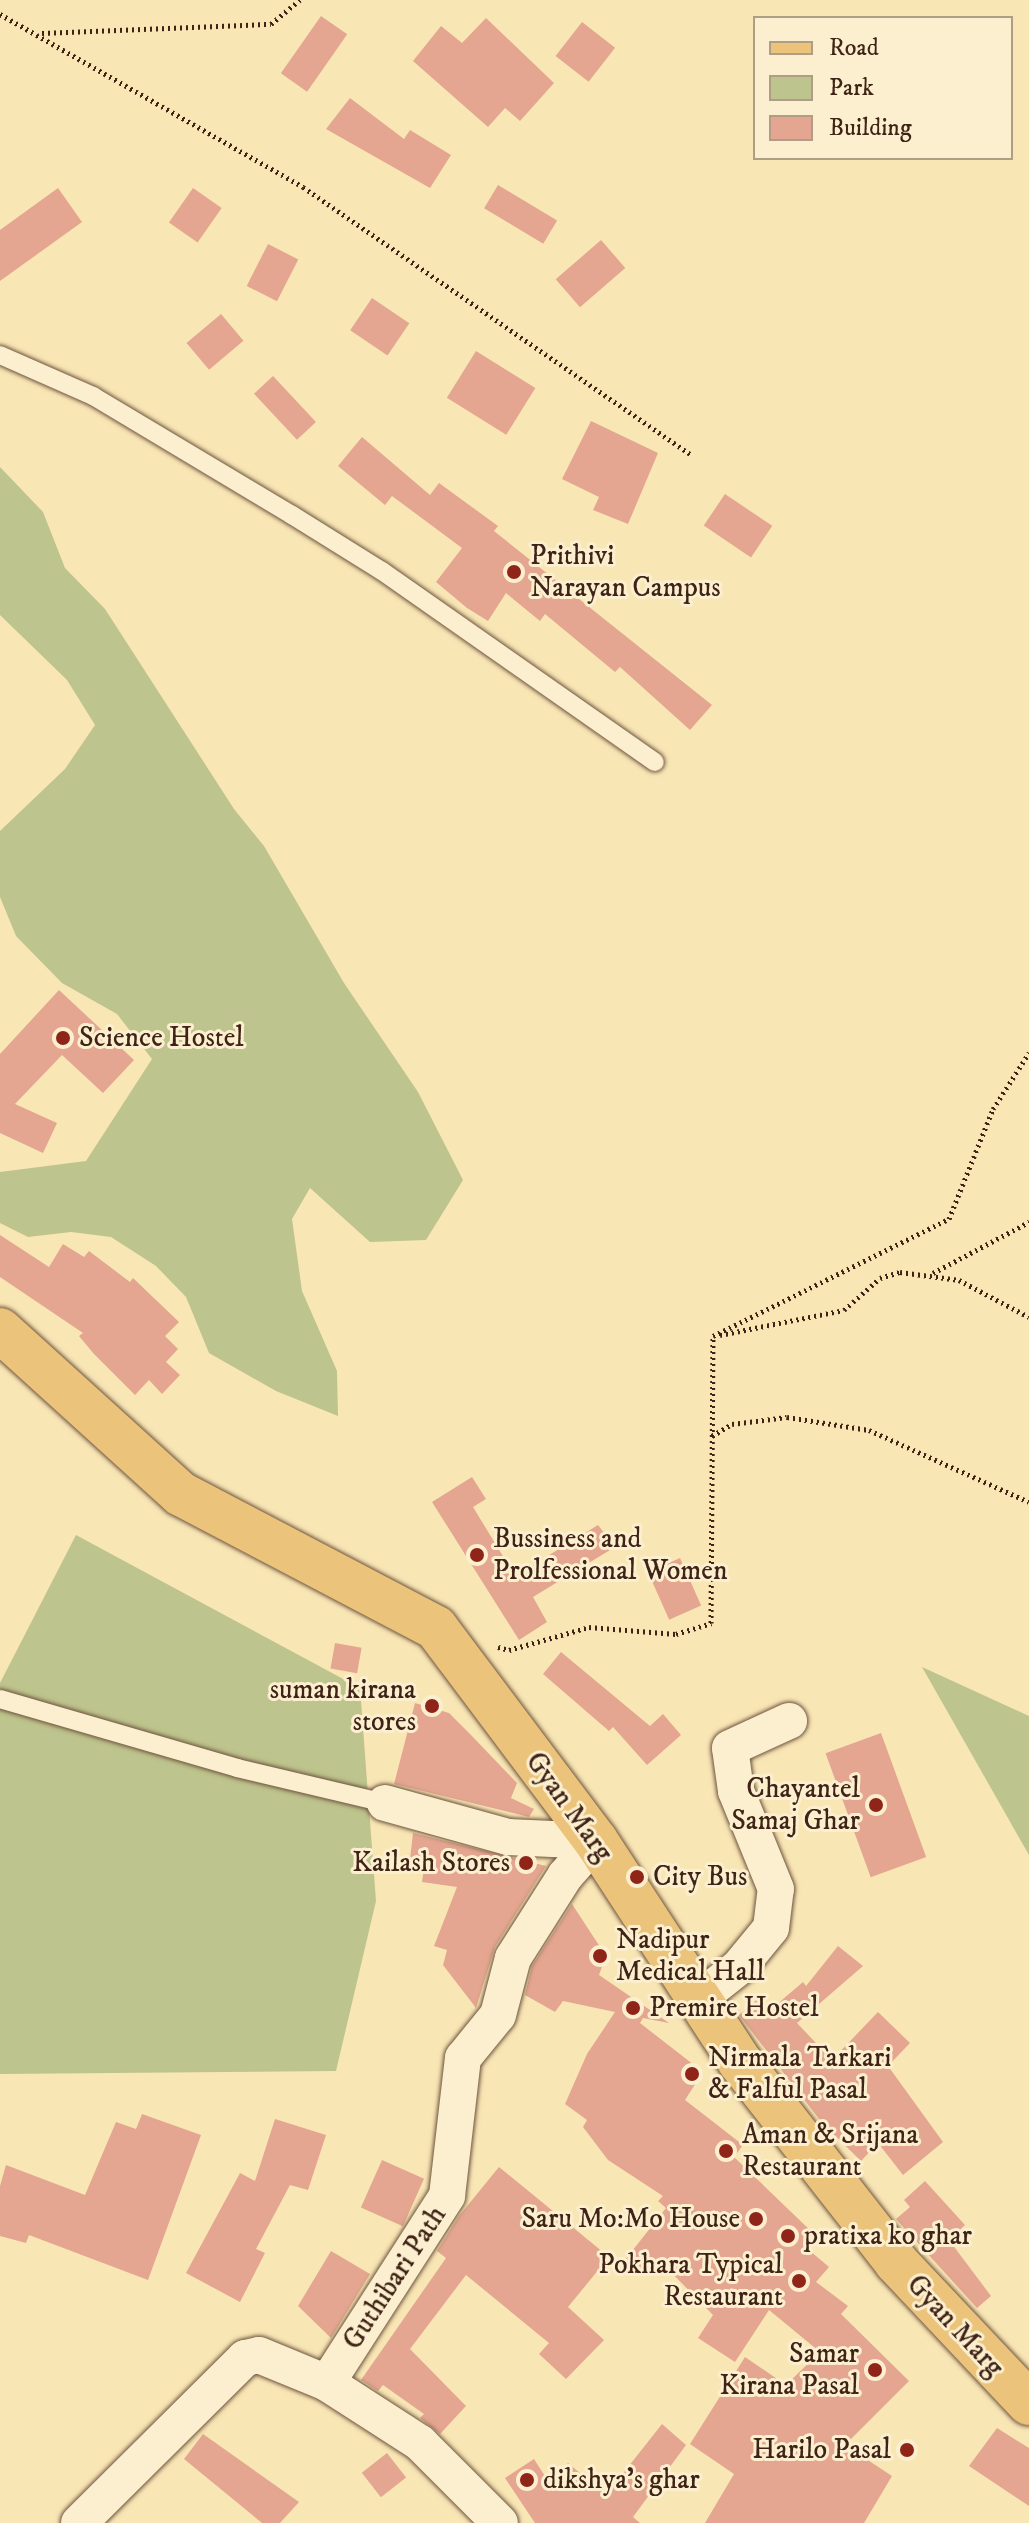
<!DOCTYPE html>
<html>
<head>
<meta charset="utf-8">
<style>
	body { margin:0 }
	#map { position:relative; width:1029px; height:2523px; overflow:hidden; background:#f9e6b5; font-family:"IM FELL DW Pica",serif }
	div>[style] { position:absolute }
	.green>* { inset:0; background:#bec48d }
	.building>* { inset:0; background:#e4a690; transform-origin:0 0 }
	.path>* { height:5px; margin-top:-2.5px; transform-origin:0; background:repeating-linear-gradient(90deg,#3f2316 0 2px,transparent 0 6px) }
	.roads { filter:drop-shadow(0 0 2px #6e543e) drop-shadow(0 0 2px #6e543e) }
	.lane>* { height:18px; margin:-9px; padding:0 9px; transform-origin:9px; border-radius:9px; background:#fbefcf }
	.street>* { height:36px; margin:-18px; padding:0 18px; transform-origin:18px; border-radius:18px; background:#fbefcf }
	.primary>* { height:44px; margin:-22px; padding:0 22px; transform-origin:22px; border-radius:22px; background:#ecc37a }
	.dots>* { width:22px; height:22px; translate:-50% -50%; box-sizing:border-box; border:4px solid #fbefcf; border-radius:50% }
	span { translate:-50% -50%; white-space:nowrap; text-align:center; line-height:1.15; -webkit-text-stroke:6px #fbefcf; paint-order:stroke }
	.poi-label { font-size:28px; color:#3f2316 }
	.left { translate:0 -50%; text-align:left }
	.right { translate:-100% -50%; text-align:right }
	.street-label { font-size:28px; color:#3f2316 }
	.legend { position:absolute; left:753px; top:16px; width:260px; height:144px; box-sizing:border-box; background:#fbefcf; border:2px solid #b09d85; margin:0; padding:10px 14px; list-style:none; font-size:24px; color:#3f2316 }
	.legend li { display:flex; align-items:center; gap:16px; height:40px }
	.legend b { width:40px; border:2px solid #b09d85 }
</style>
</head>
<body>
<div id="map">
	<div class="green">
		<i style="clip-path:polygon(0 467px,43px 512px,65px 568px,105px 609px,234px 809px,264px 846px,344px 983px,418px 1092px,463px 1180px,426px 1240px,370px 1242px,310px 1188px,292px 1219px,302px 1291px,337px 1371px,338px 1416px,276px 1391px,209px 1353px,186px 1297px,156px 1266px,111px 1237px,71px 1232px,28px 1237px,0 1223px,0 1172px,86px 1161px,152px 1059px,117px 1014px,62px 983px,16px 936px,0 897px,0 831px,65px 769px,95px 725px,67px 680px,0 615px)"></i>
		<i style="clip-path:polygon(76px 1535px,360px 1688px,376px 1901px,336px 2071px,0 2074px,0 1683px)"></i>
		<i style="clip-path:polygon(922px 1667px,1029px 1716px,1029px 1855px)"></i>
	</div>
	<div class="building">
		<i style="left:321px;top:16px;width:32px;height:70px;rotate:35deg"></i>
		<i style="clip-path:polygon(486px 18px,554px 83px,520px 121px,505px 108px,488px 127px,413px 61px,441px 26px,462px 43px)"></i>
		<i style="left:582px;top:22px;width:42px;height:43px;rotate:38deg"></i>
		<i style="clip-path:polygon(350px 98px,404px 139px,410px 130px,451px 155px,430px 188px,326px 129px)"></i>
		<i style="left:498px;top:185px;width:69px;height:27px;rotate:31deg"></i>
		<i style="clip-path:polygon(58px 188px,82px 222px,0 281px,0 230px)"></i>
		<i style="left:193px;top:188px;width:35px;height:42px;rotate:35deg"></i>
		<i style="left:601px;top:240px;width:37px;height:60px;rotate:49deg"></i>
		<i style="left:268px;top:244px;width:34px;height:47px;rotate:27deg"></i>
		<i style="left:372px;top:298px;width:45px;height:39px;rotate:34deg"></i>
		<i style="left:221px;top:314px;width:35px;height:45px;rotate:50deg"></i>
		<i style="left:476px;top:351px;width:70px;height:55px;rotate:32deg"></i>
		<i style="left:273px;top:376px;width:63px;height:26px;rotate:47deg"></i>
		<i style="clip-path:polygon(591px 421px,658px 453px,628px 524px,593px 510px,599px 497px,562px 479px)"></i>
		<i style="clip-path:polygon(362px 437px,430px 495px,439px 483px,498px 526px,494px 531px,712px 705px,690px 730px,620px 667px,615px 672px,545px 614px,540px 621px,506px 593px,488px 621px,467px 608px,436px 582px,462px 548px,392px 496px,385px 505px,338px 466px)"></i>
		<i style="left:725px;top:494px;width:57px;height:38px;rotate:34deg"></i>
		<i style="clip-path:polygon(59px 990px,134px 1060px,103px 1093px,62px 1055px,15px 1104px,57px 1123px,43px 1153px,0 1133px,0 1054px)"></i>
		<i style="clip-path:polygon(0 1235px,49px 1267px,63px 1244px,84px 1257px,89px 1251px,130px 1282px,133px 1278px,179px 1322px,165px 1336px,178px 1349px,166px 1362px,180px 1375px,162px 1394px,149px 1380px,135px 1395px,94px 1354px,79px 1336px,83px 1333px,0 1277px)"></i>
		<i style="clip-path:polygon(472px 1477px,486px 1499px,473px 1507px,515px 1576px,598px 1525px,615px 1547px,533px 1597px,547px 1622px,519px 1640px,432px 1502px)"></i>
		<i style="left:680px;top:1558px;width:52px;height:35px;rotate:66deg"></i>
		<i style="left:335px;top:1643px;width:27px;height:26px;rotate:10deg"></i>
		<i style="clip-path:polygon(561px 1652px,650px 1726px,663px 1714px,681px 1735px,647px 1765px,613px 1727px,609px 1731px,543px 1674px)"></i>
		<i style="clip-path:polygon(415px 1703px,449px 1713px,470px 1734px,517px 1783px,511px 1798px,534px 1809px,529px 1817px,394px 1784px)"></i>
		<i style="left:881px;top:1733px;width:132px;height:59px;rotate:70deg"></i>
		<i style="clip-path:polygon(413px 1833px,546px 1866px,495px 1947px,476px 2008px,443px 1965px,447px 1950px,434px 1946px,457px 1887px,422px 1882px,425px 1861px,410px 1859px)"></i>
		<i style="clip-path:polygon(572px 1904px,606px 1956px,599px 1975px,669px 2023px,643px 2018px,640px 2023px,703px 2072px,685px 2100px,743px 2145px,734px 2157px,813px 2233px,803px 2245px,829px 2267px,816px 2282px,848px 2306px,841px 2314px,909px 2381px,845px 2445px,892px 2476px,864px 2523px,705px 2523px,734px 2474px,690px 2444px,745px 2357px,786px 2385px,820px 2352px,769px 2310px,735px 2362px,698px 2338px,713px 2315px,659px 2260px,647px 2276px,625px 2260px,666px 2208px,658px 2201px,663px 2196px,608px 2160px,583px 2127px,587px 2120px,565px 2104px,587px 2054px,615px 2012px,563px 2001px,555px 2012px,525px 1995px,532px 1966px)"></i>
		<i style="clip-path:polygon(838px 1946px,863px 1966px,797px 2023px,832px 2060px,878px 2012px,910px 2043px,888px 2066px,943px 2142px,903px 2175px,878px 2143px,861px 2161px,823px 2124px,739px 2015px,759px 1998px,769px 2011px,803px 1982px,806px 1986px)"></i>
		<i style="clip-path:polygon(142px 2114px,201px 2135px,148px 2280px,29px 2235px,26px 2243px,0 2236px,0 2186px,6px 2165px,85px 2195px,116px 2122px,136px 2129px)"></i>
		<i style="clip-path:polygon(275px 2119px,326px 2135px,308px 2190px,290px 2185px,256px 2249px,265px 2253px,240px 2302px,186px 2273px,240px 2173px,255px 2181px)"></i>
		<i style="left:382px;top:2160px;width:46px;height:52px;rotate:24deg"></i>
		<i style="clip-path:polygon(499px 2167px,609px 2257px,568px 2307px,604px 2340px,566px 2379px,539px 2354px,549px 2343px,466px 2275px,410px 2349px,466px 2406px,440px 2434px,420px 2418px,424px 2414px,383px 2385px,378px 2391px,361px 2380px,446px 2258px,437px 2251px,459px 2216px)"></i>
		<i style="clip-path:polygon(925px 2181px,965px 2225px,949px 2240px,991px 2296px,977px 2308px,896px 2219px,910px 2207px,904px 2200px)"></i>
		<i style="clip-path:polygon(331px 2251px,370px 2274px,331px 2338px,298px 2306px)"></i>
		<i style="clip-path:polygon(662px 2424px,686px 2445px,633px 2517px,640px 2523px,535px 2523px,505px 2478px,534px 2459px,550px 2484px,568px 2463px,606px 2495px)"></i>
		<i style="clip-path:polygon(997px 2428px,1029px 2448px,1029px 2506px,969px 2466px)"></i>
		<i style="clip-path:polygon(203px 2434px,299px 2502px,280px 2523px,262px 2523px,184px 2459px)"></i>
		<i style="left:387px;top:2453px;width:31px;height:32px;rotate:52deg"></i>
	</div>
	<div class="path">
		<i style="left:0;top:14px;width:349px;rotate:29.7deg"></i>
		<i style="left:303px;top:187px;width:472px;rotate:34.6deg"></i>
		<i style="left:42px;top:33px;width:229px;rotate:-2.3deg"></i>
		<i style="left:271px;top:24px;width:38px;rotate:-40deg"></i>
		<i style="left:933px;top:1273px;width:109px;rotate:-28deg"></i>
		<i style="left:720px;top:1335px;width:126px;rotate:-11.4deg"></i>
		<i style="left:844px;top:1310px;width:48px;rotate:-41.6deg"></i>
		<i style="left:880px;top:1278px;width:21px;rotate:-17deg"></i>
		<i style="left:900px;top:1272px;width:60px;rotate:7.7deg"></i>
		<i style="left:959px;top:1280px;width:79px;rotate:27.9deg"></i>
		<i style="left:712px;top:1436px;width:23px;rotate:-31deg"></i>
		<i style="left:732px;top:1424px;width:55px;rotate:-7.3deg"></i>
		<i style="left:787px;top:1417px;width:83px;rotate:9deg"></i>
		<i style="left:869px;top:1430px;width:175px;rotate:24.2deg"></i>
		<i style="left:498px;top:1647px;width:11px;rotate:15deg"></i>
		<i style="left:509px;top:1650px;width:83px;rotate:-16deg"></i>
		<i style="left:589px;top:1627px;width:87px;rotate:4.6deg"></i>
		<i style="left:676px;top:1634px;width:37px;rotate:-17deg"></i>
		<i style="left:711px;top:1623px;width:287px;rotate:-89.6deg"></i>
		<i style="left:713px;top:1336px;width:263px;rotate:-26.4deg"></i>
		<i style="left:949px;top:1219px;width:118px;rotate:-68.2deg"></i>
		<i style="left:993px;top:1109px;width:67px;rotate:-57.3deg"></i>
	</div>
	<div class="roads">
		<div class="lane">
			<i style="left:0;top:355px;width:102px;rotate:23.8deg"></i>
			<i style="left:93px;top:396px;width:232px;rotate:30.9deg"></i>
			<i style="left:292px;top:515px;width:106px;rotate:31.9deg"></i>
			<i style="left:382px;top:571px;width:333px;rotate:35deg"></i>
			<i style="left:0;top:1699px;width:247px;rotate:16.2deg"></i>
			<i style="left:237px;top:1768px;width:152px;rotate:13.3deg"></i>
		</div>
		<div class="street">
			<i style="left:385px;top:1803px;width:128px;rotate:15.5deg"></i>
			<i style="left:508px;top:1837px;width:88px;rotate:2.6deg"></i>
			<i style="left:700px;top:1998px;width:50px;rotate:-38.5deg"></i>
			<i style="left:739px;top:1967px;width:50px;rotate:-50.6deg"></i>
			<i style="left:771px;top:1928px;width:39px;rotate:-83deg"></i>
			<i style="left:776px;top:1889px;width:106px;rotate:-112.2deg"></i>
			<i style="left:736px;top:1791px;width:43px;rotate:-97.9deg"></i>
			<i style="left:730px;top:1748px;width:65px;rotate:-24.6deg"></i>
			<i style="left:327px;top:2383px;width:111px;rotate:32.8deg"></i>
			<i style="left:420px;top:2443px;width:113px;rotate:45deg"></i>
			<i style="left:79px;top:2523px;width:234px;rotate:-44.8deg"></i>
			<i style="left:245px;top:2358px;width:14px;rotate:-12deg"></i>
			<i style="left:259px;top:2355px;width:74px;rotate:22.4deg"></i>
			<i style="left:327px;top:2383px;width:222px;rotate:-57.3deg"></i>
			<i style="left:447px;top:2196px;width:139px;rotate:-83.4deg"></i>
			<i style="left:463px;top:2058px;width:55px;rotate:-50.9deg"></i>
			<i style="left:498px;top:2015px;width:59px;rotate:-75.3deg"></i>
			<i style="left:513px;top:1958px;width:97px;rotate:-57.6deg"></i>
			<i style="left:565px;top:1876px;width:47px;rotate:-48.5deg"></i>
		</div>
		<div class="primary">
			<i style="left:0;top:1330px;width:244px;rotate:42.2deg"></i>
			<i style="left:181px;top:1494px;width:288px;rotate:27.7deg"></i>
			<i style="left:436px;top:1628px;width:266px;rotate:53.1deg"></i>
			<i style="left:596px;top:1841px;width:264px;rotate:56.9deg"></i>
			<i style="left:740px;top:2062px;width:254px;rotate:52deg"></i>
			<i style="left:896px;top:2262px;width:194px;rotate:46.7deg"></i>
		</div>
	</div>
	<div class="dots">
		<i style="left:514px;top:572px;background:#8f2418"></i>
		<i style="left:63px;top:1038px;background:#8f2418"></i>
		<i style="left:477px;top:1555px;background:#8f2418"></i>
		<i style="left:432px;top:1706px;background:#8f2418"></i>
		<i style="left:876px;top:1805px;background:#8f2418"></i>
		<i style="left:526px;top:1863px;background:#8f2418"></i>
		<i style="left:637px;top:1877px;background:#8f2418"></i>
		<i style="left:600px;top:1956px;background:#8f2418"></i>
		<i style="left:633px;top:2008px;background:#8f2418"></i>
		<i style="left:692px;top:2074px;background:#8f2418"></i>
		<i style="left:726px;top:2151px;background:#8f2418"></i>
		<i style="left:756px;top:2219px;background:#8f2418"></i>
		<i style="left:788px;top:2236px;background:#8f2418"></i>
		<i style="left:799px;top:2281px;background:#8f2418"></i>
		<i style="left:875px;top:2370px;background:#8f2418"></i>
		<i style="left:907px;top:2450px;background:#8f2418"></i>
		<i style="left:527px;top:2480px;background:#8f2418"></i>
	</div>
	<div class="poi-label">
		<span class="left" style="left:530px;top:572px">Prithivi<br>Narayan Campus</span>
		<span class="left" style="left:79px;top:1038px">Science Hostel</span>
		<span class="left" style="left:493px;top:1555px">Bussiness and<br>Prolfessional Women</span>
		<span class="right" style="left:416px;top:1706px">suman kirana<br>stores</span>
		<span class="right" style="left:860px;top:1805px">Chayantel<br>Samaj Ghar</span>
		<span class="right" style="left:510px;top:1863px">Kailash Stores</span>
		<span class="left" style="left:653px;top:1877px">City Bus</span>
		<span class="left" style="left:616px;top:1956px">Nadipur<br>Medical Hall</span>
		<span class="left" style="left:649px;top:2008px">Premire Hostel</span>
		<span class="left" style="left:708px;top:2074px">Nirmala Tarkari<br>&amp; Falful Pasal</span>
		<span class="left" style="left:742px;top:2151px">Aman &amp; Srijana<br>Restaurant</span>
		<span class="right" style="left:740px;top:2219px">Saru Mo:Mo House</span>
		<span class="left" style="left:804px;top:2236px">pratixa ko ghar</span>
		<span class="right" style="left:783px;top:2281px">Pokhara Typical<br>Restaurant</span>
		<span class="right" style="left:859px;top:2370px">Samar<br>Kirana Pasal</span>
		<span class="right" style="left:891px;top:2450px">Harilo Pasal</span>
		<span class="left" style="left:543px;top:2480px">dikshya's ghar</span>
	</div>
	<div class="street-label">
		<span style="left:569px;top:1807px;rotate:54deg">Gyan Marg</span>
		<span style="left:395px;top:2278px;rotate:-57deg">Guthibari Path</span>
		<span style="left:955px;top:2326px;rotate:47deg">Gyan Marg</span>
	</div>
	<ul class="legend">
	<li><b style="height:10px;background:#ecc37a"></b>Road</li>
	<li><b style="height:22px;background:#bec48d"></b>Park</li>
	<li><b style="height:22px;background:#e4a690"></b>Building</li>
	</ul>
</div>
</body>
</html>
